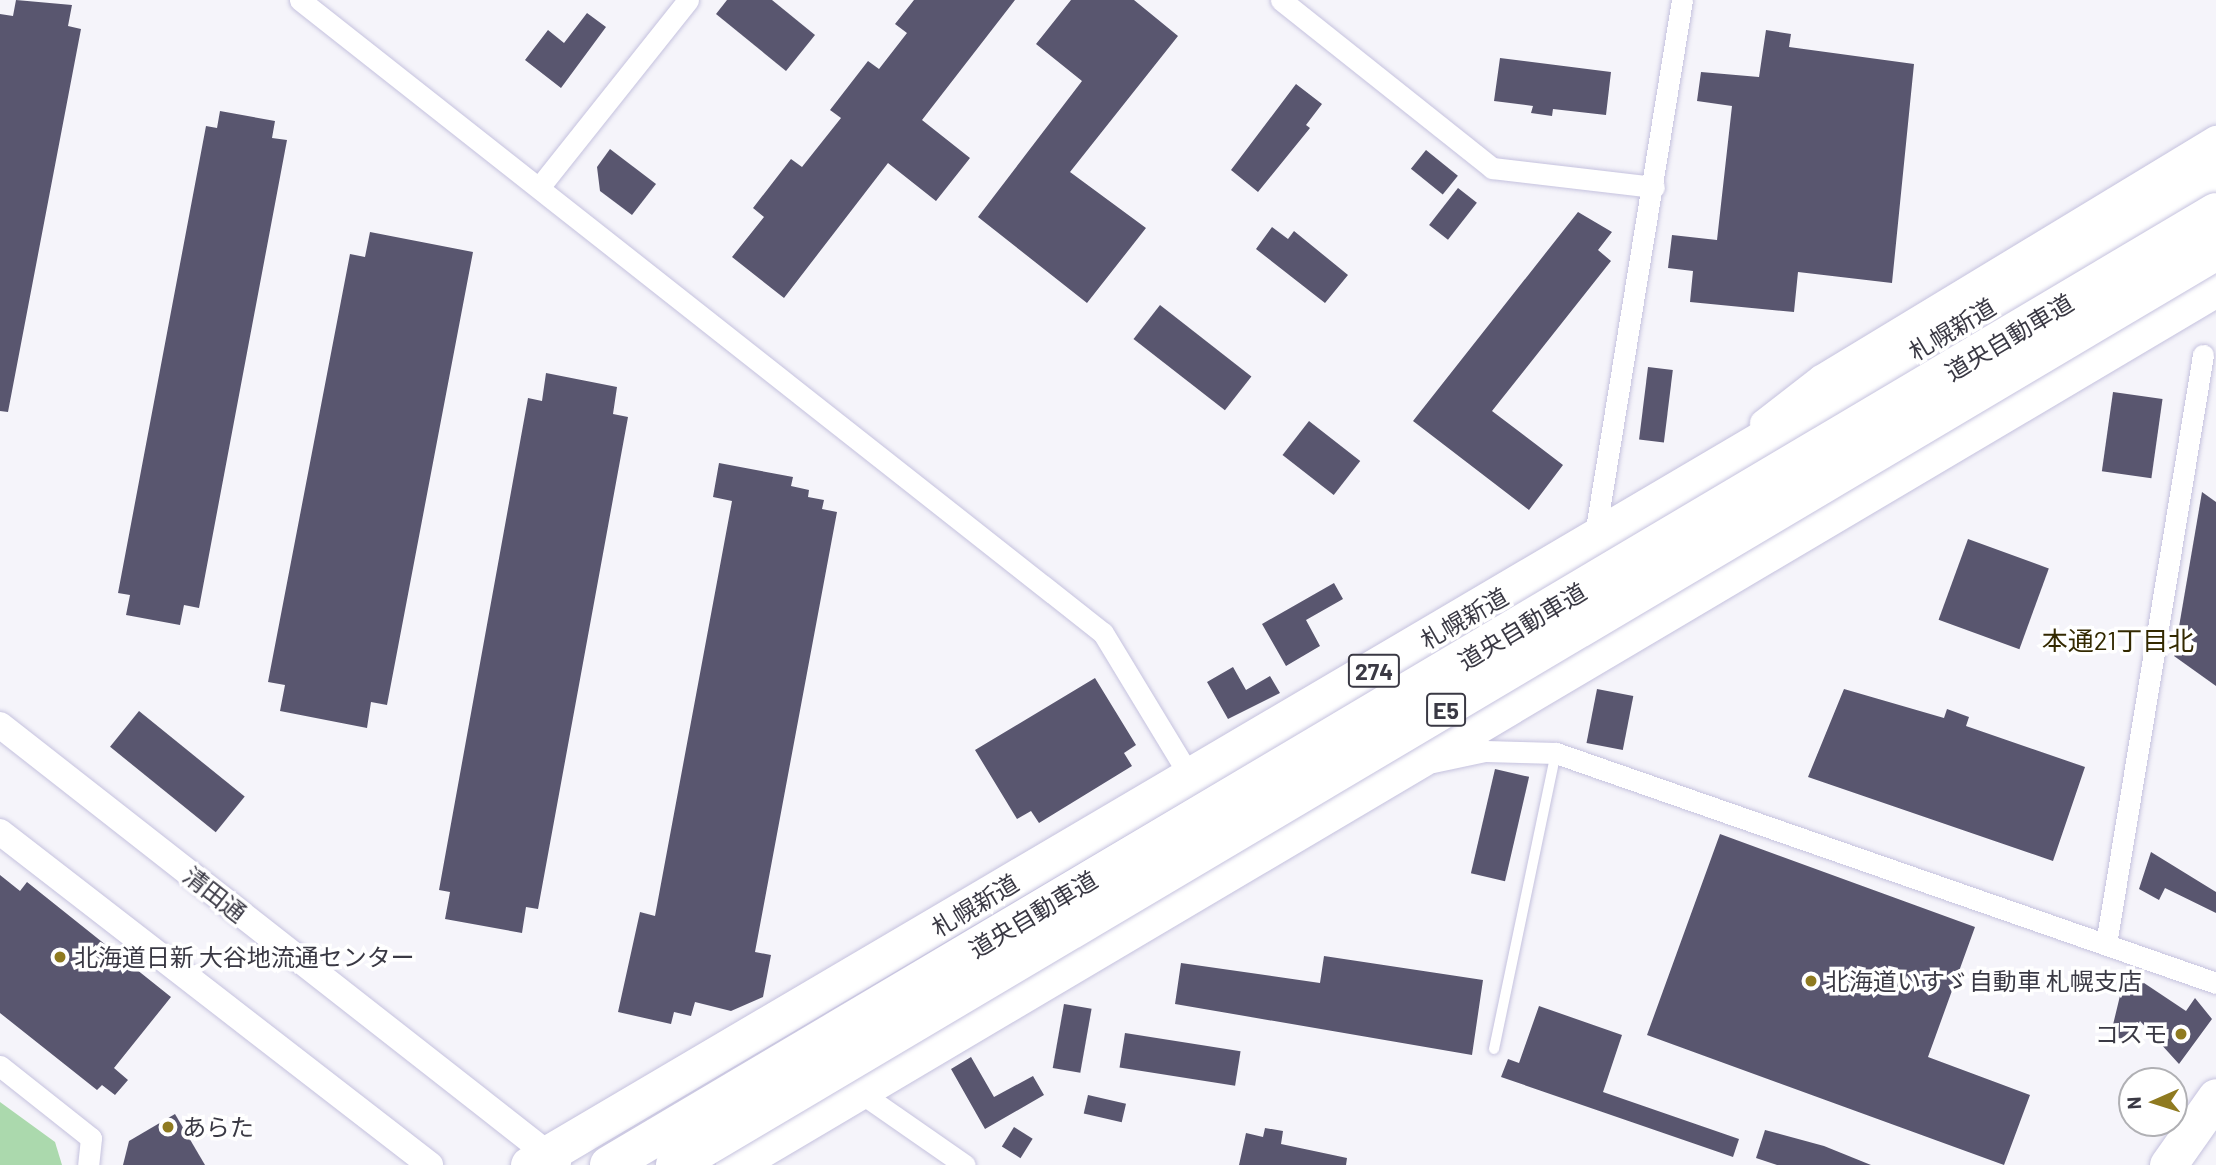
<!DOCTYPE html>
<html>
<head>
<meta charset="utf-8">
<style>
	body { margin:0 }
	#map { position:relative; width:2216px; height:1165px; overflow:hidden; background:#f5f4fa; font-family:Barlow,"Noto Sans JP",sans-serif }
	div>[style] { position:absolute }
	.green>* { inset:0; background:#abd9ad }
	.building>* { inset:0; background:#59566f; transform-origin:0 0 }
	.roads { filter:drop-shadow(0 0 2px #c5c2de) drop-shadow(0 0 2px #c5c2de) }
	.service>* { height:10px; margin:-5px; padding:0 5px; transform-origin:5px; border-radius:5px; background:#fff }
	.minor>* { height:21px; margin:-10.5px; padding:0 10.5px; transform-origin:10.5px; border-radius:10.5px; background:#fff }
	.tertiary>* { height:26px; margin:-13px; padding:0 13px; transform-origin:13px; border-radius:13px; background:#fff }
	.trunk>* { height:37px; margin:-18.5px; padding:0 18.5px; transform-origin:18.5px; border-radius:18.5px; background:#fff }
	.bridges { filter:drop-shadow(0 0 2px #c5c2de) drop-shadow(0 0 2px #c5c2de) }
	.motorway-bridge>* { height:38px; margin:-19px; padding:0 19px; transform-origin:19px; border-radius:19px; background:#fff }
	.dots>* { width:19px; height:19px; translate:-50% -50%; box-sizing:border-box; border:4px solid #fff; border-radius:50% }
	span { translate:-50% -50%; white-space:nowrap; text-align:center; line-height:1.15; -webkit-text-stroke:7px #fff; paint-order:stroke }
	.shield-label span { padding:2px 5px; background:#fff; border:2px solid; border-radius:5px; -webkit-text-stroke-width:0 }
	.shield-label { font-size:23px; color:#3a3944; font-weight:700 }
	.street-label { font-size:24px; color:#3a3944 }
	.poi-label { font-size:24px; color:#3a3944 }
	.left { translate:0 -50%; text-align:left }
	.right { translate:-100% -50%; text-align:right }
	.neighbourhood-label { font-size:26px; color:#332900 }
	.north { position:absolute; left:2118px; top:1067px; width:70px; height:70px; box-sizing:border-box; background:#fff; border:2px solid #b0b0b4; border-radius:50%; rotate:267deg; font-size:19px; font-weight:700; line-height:28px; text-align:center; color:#3a3944 }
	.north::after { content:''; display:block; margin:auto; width:24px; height:32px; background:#8f7a20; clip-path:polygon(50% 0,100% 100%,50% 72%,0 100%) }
</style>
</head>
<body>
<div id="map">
	<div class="green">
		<i style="clip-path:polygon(0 1102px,55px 1142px,62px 1165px,0 1165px)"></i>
	</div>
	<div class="building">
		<i style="clip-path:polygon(16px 0,72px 5px,68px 26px,81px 29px,8px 412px,0 411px,0 14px,13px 16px)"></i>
		<i style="clip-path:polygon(727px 0,772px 0,815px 35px,786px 71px,716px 14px)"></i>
		<i style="clip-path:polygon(914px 0,1015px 0,922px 120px,970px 158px,936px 201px,888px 163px,784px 298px,732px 257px,764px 217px,753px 208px,791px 159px,802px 167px,841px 118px,830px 110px,868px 61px,879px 69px,907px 33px,895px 24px)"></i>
		<i style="clip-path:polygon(1071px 0,1134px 0,1178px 36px,1070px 172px,1146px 228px,1087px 303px,978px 217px,1082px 81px,1036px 44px)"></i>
		<i style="clip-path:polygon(587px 13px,606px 27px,561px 88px,525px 60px,548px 30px,564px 43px)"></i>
		<i style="clip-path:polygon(1766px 30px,1791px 34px,1789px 47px,1914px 64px,1892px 283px,1798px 272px,1794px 312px,1690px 302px,1693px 271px,1668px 268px,1672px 235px,1717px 240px,1732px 106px,1697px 101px,1701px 72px,1759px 77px)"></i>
		<i style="clip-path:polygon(1500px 58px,1611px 72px,1606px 115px,1553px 109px,1552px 116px,1531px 113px,1533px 106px,1494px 101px)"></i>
		<i style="clip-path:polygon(1296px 84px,1322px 104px,1306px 125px,1310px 128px,1258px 192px,1231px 170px)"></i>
		<i style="clip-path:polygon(220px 111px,275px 121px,272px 138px,287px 140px,199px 608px,184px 605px,180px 625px,126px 615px,130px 595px,118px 593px,206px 126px,217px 128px)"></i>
		<i style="clip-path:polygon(610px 149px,656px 184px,632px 215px,600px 191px,597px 167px)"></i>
		<i style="left:1426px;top:150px;width:41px;height:24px;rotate:39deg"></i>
		<i style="left:1458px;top:188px;width:24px;height:47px;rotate:38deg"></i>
		<i style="clip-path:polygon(1578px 212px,1612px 232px,1598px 250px,1611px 261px,1492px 411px,1563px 465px,1529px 510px,1413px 421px)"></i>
		<i style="clip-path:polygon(1272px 227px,1288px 239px,1294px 231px,1348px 275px,1325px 303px,1256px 249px)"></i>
		<i style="clip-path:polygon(370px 232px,473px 252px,387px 705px,371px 702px,367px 728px,280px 711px,285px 685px,268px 682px,350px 254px,365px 257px)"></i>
		<i style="left:1160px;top:305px;width:116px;height:43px;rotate:38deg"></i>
		<i style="left:1648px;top:367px;width:25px;height:73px;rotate:7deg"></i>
		<i style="clip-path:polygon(546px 373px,617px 387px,613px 414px,628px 417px,538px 909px,526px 907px,522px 933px,445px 919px,450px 892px,439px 890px,528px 398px,542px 401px)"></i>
		<i style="left:2113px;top:392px;width:50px;height:80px;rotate:8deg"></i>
		<i style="left:1309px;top:421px;width:65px;height:43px;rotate:38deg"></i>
		<i style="clip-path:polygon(719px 463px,793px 477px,791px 486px,809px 490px,808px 497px,824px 500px,822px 509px,837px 512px,755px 952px,771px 955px,763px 997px,731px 1011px,695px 1002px,691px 1016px,674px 1012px,671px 1024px,618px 1012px,640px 912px,655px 916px,732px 501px,713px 497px)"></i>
		<i style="clip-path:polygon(2202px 492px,2216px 502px,2216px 686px,2174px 656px)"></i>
		<i style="left:1968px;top:539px;width:86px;height:86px;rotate:20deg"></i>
		<i style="clip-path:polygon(1334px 583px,1343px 599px,1306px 620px,1320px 646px,1286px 666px,1262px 624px)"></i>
		<i style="clip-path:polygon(1233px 667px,1246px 690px,1270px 676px,1280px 693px,1228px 719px,1207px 682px)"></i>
		<i style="clip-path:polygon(1095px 678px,1136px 745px,1124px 753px,1132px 766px,1039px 823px,1031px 811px,1017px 819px,975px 750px)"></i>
		<i style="left:1597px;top:689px;width:37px;height:55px;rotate:11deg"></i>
		<i style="clip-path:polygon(1844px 689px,1944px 718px,1947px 709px,1969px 717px,1966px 726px,2085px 767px,2053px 861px,1808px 777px)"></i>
		<i style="left:139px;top:711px;width:136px;height:46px;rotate:39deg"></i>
		<i style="left:1495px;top:769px;width:35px;height:107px;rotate:13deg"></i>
		<i style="clip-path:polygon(1720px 834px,1975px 927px,1928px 1057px,2030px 1095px,2004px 1165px,1647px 1035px)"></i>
		<i style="clip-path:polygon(2151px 852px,2216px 892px,2216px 913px,2165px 888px,2159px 900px,2139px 889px)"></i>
		<i style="clip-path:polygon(0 875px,20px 891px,27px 882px,171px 997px,114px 1068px,128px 1080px,115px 1095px,102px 1085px,97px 1090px,0 1013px)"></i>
		<i style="clip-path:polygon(1324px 956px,1483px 980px,1472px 1055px,1175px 1004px,1181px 963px,1320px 983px)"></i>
		<i style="clip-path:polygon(2126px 971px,2186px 1011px,2195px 998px,2212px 1019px,2179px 1064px,2140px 1021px,2127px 1043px,2111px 1033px)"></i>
		<i style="left:1064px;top:1004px;width:28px;height:65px;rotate:10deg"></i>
		<i style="clip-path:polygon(1539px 1006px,1622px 1035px,1603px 1092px,1739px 1139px,1733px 1157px,1501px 1077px,1508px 1059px,1519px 1063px)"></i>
		<i style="left:1125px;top:1033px;width:117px;height:35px;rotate:9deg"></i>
		<i style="clip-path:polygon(971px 1057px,994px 1097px,1033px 1076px,1044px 1095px,985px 1129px,951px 1069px)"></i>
		<i style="left:1088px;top:1095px;width:39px;height:19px;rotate:13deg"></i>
		<i style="clip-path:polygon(175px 1114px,205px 1165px,123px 1165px,129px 1141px)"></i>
		<i style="left:1014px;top:1127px;width:22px;height:23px;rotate:32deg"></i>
		<i style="clip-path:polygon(1265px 1128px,1283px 1131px,1281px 1144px,1347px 1158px,1346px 1165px,1239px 1165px,1246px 1133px,1263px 1137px)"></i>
		<i style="clip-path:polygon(1765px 1130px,1824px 1146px,1871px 1165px,1777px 1165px,1756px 1158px)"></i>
	</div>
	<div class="roads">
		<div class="service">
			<i style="left:1494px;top:1049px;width:302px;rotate:-78.2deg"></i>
		</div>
		<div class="minor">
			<i style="left:300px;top:0;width:1022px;rotate:38.25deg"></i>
			<i style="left:1103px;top:633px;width:175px;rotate:58.8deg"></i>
			<i style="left:1281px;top:0;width:270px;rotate:38.5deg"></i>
			<i style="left:1492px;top:168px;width:163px;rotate:6.7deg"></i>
			<i style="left:541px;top:185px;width:236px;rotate:-51.5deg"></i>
			<i style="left:1594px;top:541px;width:548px;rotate:-80.76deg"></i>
			<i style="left:1433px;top:762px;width:53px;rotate:-11.9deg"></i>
			<i style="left:1485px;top:751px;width:71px;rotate:1.6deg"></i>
			<i style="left:1556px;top:753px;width:699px;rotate:19.21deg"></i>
			<i style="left:2106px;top:944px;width:597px;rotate:-80.65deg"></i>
			<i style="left:0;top:1066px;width:116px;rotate:38.4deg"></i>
			<i style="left:91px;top:1138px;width:27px;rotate:96deg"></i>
			<i style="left:857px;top:1090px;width:131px;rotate:34.8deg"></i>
		</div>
		<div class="tertiary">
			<i style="left:1763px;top:423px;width:73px;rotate:-37.8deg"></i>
			<i style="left:1821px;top:378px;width:462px;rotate:-31.2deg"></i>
			<i style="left:0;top:725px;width:709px;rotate:38.07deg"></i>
			<i style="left:0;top:832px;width:544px;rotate:37.75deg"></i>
		</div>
		<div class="trunk">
			<i style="left:529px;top:1165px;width:1958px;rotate:-30.48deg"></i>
			<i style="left:734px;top:1165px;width:1722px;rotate:-30.62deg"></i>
			<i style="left:2168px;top:1165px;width:83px;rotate:-54.8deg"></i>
		</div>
	</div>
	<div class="bridges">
		<div class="motorway-bridge">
			<i style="left:609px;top:1165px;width:1868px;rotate:-30.67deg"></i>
			<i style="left:675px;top:1165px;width:1792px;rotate:-30.67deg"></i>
		</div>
	</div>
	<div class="dots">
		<i style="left:60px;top:957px;background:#8f7a20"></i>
		<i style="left:1811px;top:981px;background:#8f7a20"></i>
		<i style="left:2181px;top:1034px;background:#8f7a20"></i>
		<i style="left:168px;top:1127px;background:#8f7a20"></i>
	</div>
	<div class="shield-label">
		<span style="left:1374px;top:671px">274</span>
		<span style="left:1446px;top:710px">E5</span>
	</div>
	<div class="street-label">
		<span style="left:1952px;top:329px;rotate:-31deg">札幌新道</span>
		<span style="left:2009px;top:337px;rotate:-31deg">道央自動車道</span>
		<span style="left:1464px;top:618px;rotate:-30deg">札幌新道</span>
		<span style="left:1522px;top:626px;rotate:-31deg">道央自動車道</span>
		<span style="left:215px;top:894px;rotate:38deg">清田通</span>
		<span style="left:975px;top:905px;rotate:-31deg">札幌新道</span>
		<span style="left:1033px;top:914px;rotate:-31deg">道央自動車道</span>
	</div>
	<div class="poi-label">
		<span class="left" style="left:74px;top:957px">北海道日新 大谷地流通センター</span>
		<span class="left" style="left:1825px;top:981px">北海道いすゞ自動車 札幌支店</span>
		<span class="right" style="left:2167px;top:1034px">コスモ</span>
		<span class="left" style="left:182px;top:1127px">あらた</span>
	</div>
	<div class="neighbourhood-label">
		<span style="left:2118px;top:640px">本通21丁目北</span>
	</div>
	<div class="north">N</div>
</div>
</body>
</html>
